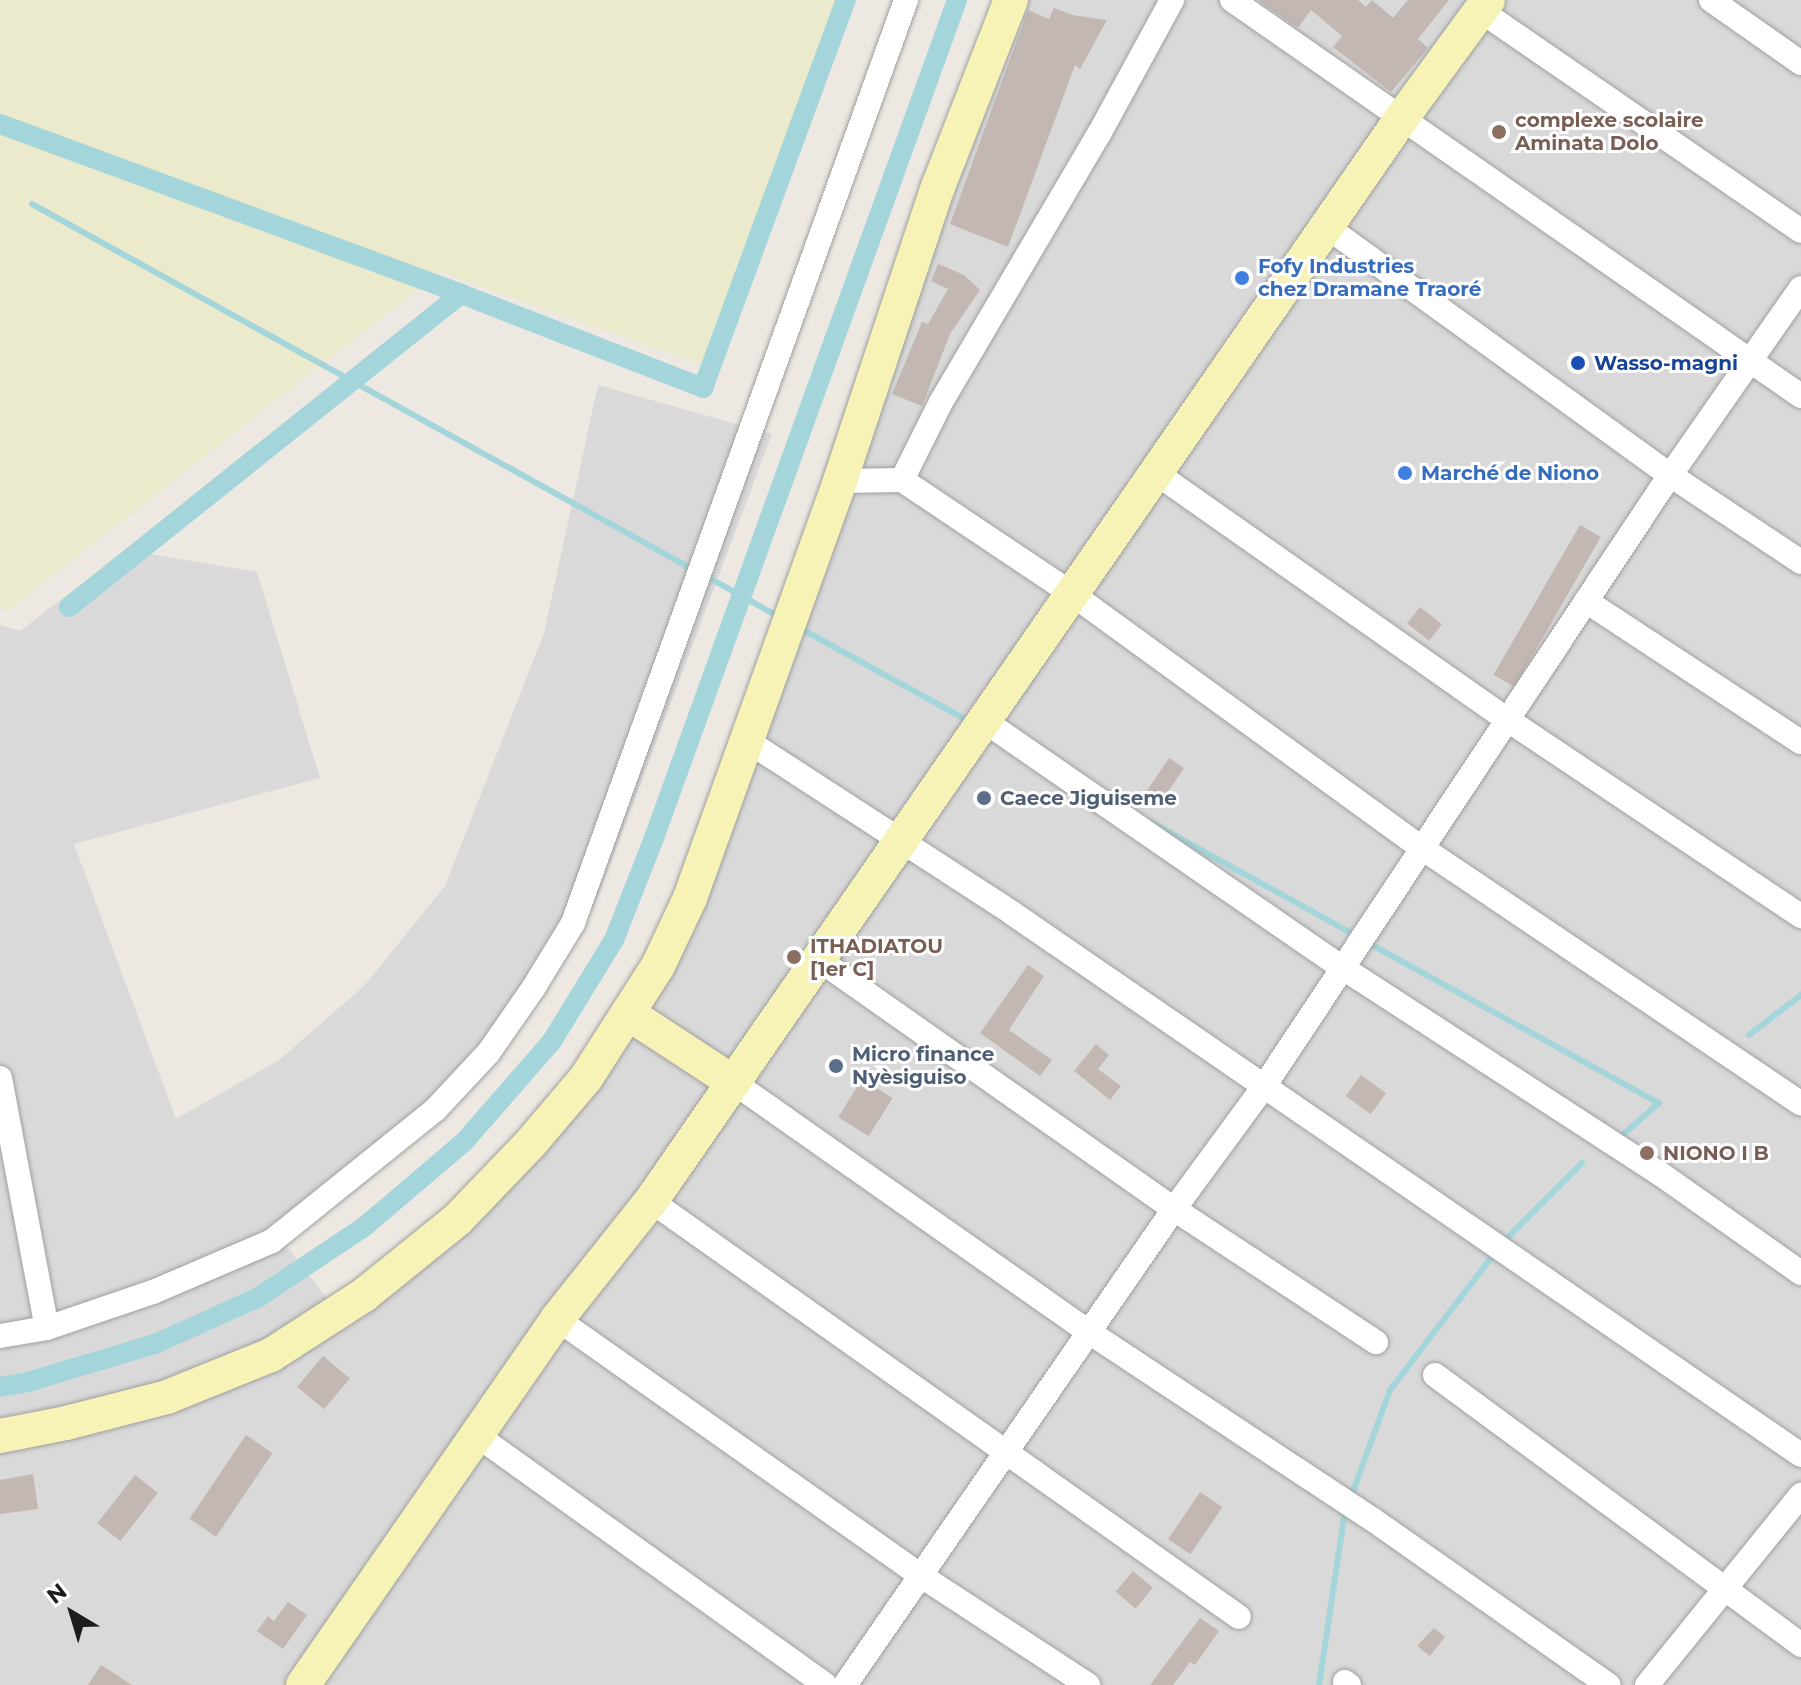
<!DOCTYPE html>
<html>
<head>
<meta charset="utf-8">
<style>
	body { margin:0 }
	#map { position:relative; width:1801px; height:1685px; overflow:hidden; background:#ede8e2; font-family:Montserrat,sans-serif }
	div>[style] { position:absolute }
	.residential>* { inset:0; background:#dad9d9 }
	.farmland>* { inset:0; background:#eceacd }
	.stream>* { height:6px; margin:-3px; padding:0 3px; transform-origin:3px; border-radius:3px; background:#a3d5da }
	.canal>* { height:20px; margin:-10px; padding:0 10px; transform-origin:10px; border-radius:10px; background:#a3d5da }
	.building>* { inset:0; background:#c2b7b2; transform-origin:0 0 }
	.roads { filter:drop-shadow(0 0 2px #a0a0a0) drop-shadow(0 0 2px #a0a0a0) }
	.street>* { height:24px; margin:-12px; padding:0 12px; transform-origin:12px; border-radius:12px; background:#fff }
	.secondary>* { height:34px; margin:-17px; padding:0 17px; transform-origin:17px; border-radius:17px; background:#f7f2b6 }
	.dots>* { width:22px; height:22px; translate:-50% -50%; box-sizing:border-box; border:4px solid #fff; border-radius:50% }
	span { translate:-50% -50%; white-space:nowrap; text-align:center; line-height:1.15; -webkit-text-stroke:6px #fff; paint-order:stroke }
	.education-label { font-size:20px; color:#785e54; font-weight:700 }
	.left { translate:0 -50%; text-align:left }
	.shop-label { font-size:20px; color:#366cbe; font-weight:700 }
	.transit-label { font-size:20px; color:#164399; font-weight:700 }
	.service-label { font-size:20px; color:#4e5e75; font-weight:700 }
	.north { position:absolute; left:32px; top:1573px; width:80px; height:80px; -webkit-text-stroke:6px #fff; paint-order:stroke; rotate:322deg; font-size:22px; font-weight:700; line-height:32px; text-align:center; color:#1c1c1c }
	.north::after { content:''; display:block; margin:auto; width:28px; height:36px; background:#1c1c1c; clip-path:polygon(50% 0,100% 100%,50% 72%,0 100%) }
</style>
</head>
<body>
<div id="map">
	<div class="residential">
		<i style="clip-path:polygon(1013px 0,1801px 0,1801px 1685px,0 1685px,0 625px,20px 631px,126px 550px,257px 572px,320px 778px,74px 844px,176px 1119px,279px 1060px,364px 986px,445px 886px,544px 633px,598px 385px,772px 434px,596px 902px,534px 1003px,454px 1099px,279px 1236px,346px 1323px,662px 973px)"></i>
	</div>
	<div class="farmland">
		<i style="clip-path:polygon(0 0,843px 0,710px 367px,440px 272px,7px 611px,0 608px)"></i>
	</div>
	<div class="stream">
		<i style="left:32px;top:204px;width:756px;rotate:28.94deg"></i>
		<i style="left:704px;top:575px;width:88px;rotate:29.2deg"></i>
		<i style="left:798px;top:627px;width:196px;rotate:28.9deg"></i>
		<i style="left:1152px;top:823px;width:232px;rotate:28.9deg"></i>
		<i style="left:1365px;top:941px;width:336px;rotate:28.9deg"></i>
		<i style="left:1659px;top:1103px;width:52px;rotate:138.9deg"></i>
		<i style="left:1749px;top:1035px;width:66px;rotate:-37.6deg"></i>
		<i style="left:1505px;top:1240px;width:109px;rotate:-45deg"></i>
		<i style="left:1352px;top:1494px;width:111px;rotate:-69.9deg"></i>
		<i style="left:1390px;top:1390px;width:171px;rotate:-52.6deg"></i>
		<i style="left:1319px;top:1685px;width:176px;rotate:-81.5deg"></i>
	</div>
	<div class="canal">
		<i style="left:0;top:124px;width:491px;rotate:20.2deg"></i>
		<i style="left:69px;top:607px;width:502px;rotate:-38.61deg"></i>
		<i style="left:461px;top:294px;width:260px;rotate:21.2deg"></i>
		<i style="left:703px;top:388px;width:414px;rotate:-69.8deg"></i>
		<i style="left:0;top:1387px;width:28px;rotate:-10deg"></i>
		<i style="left:28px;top:1382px;width:133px;rotate:-16.7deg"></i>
		<i style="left:155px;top:1344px;width:114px;rotate:-24.3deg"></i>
		<i style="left:259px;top:1297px;width:126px;rotate:-33.7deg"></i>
		<i style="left:364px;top:1227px;width:131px;rotate:-40.4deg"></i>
		<i style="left:464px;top:1142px;width:134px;rotate:-48.9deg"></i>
		<i style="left:552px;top:1041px;width:119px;rotate:-58.5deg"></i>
		<i style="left:614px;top:940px;width:110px;rotate:-68.6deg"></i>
		<i style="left:654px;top:838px;width:891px;rotate:-70.12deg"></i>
	</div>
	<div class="building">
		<i style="clip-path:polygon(1258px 0,1358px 0,1366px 7px,1372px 0,1393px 18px,1408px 0,1449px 0,1418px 39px,1428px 48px,1391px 92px,1333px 47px,1342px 36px,1311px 10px,1298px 28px)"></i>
		<i style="clip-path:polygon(1054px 8px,1072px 15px,1107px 20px,1080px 69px,1075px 65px,1008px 247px,950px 224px,1028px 10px,1049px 19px)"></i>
		<i style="clip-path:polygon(938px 264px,964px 275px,980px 290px,950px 334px,922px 406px,892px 394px,922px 322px,928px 324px,948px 289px,931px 281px)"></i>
		<i style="left:1580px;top:525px;width:24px;height:173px;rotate:30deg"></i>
		<i style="left:1420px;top:607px;width:28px;height:21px;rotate:38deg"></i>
		<i style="left:1169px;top:758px;width:18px;height:41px;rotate:34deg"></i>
		<i style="clip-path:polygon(1028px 965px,1044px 976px,1009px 1030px,1052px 1060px,1040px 1076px,980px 1033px)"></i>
		<i style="clip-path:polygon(1096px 1044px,1109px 1055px,1098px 1069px,1121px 1086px,1110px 1100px,1074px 1071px)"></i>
		<i style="left:1361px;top:1075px;width:31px;height:26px;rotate:36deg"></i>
		<i style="left:862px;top:1079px;width:36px;height:45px;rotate:32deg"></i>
		<i style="left:323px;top:1356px;width:35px;height:40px;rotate:40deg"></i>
		<i style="left:246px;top:1435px;width:32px;height:101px;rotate:34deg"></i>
		<i style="clip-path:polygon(33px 1474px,38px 1509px,0 1514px,0 1480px)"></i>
		<i style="left:135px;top:1475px;width:29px;height:61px;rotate:38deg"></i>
		<i style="left:1200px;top:1492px;width:27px;height:57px;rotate:34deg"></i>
		<i style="left:1133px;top:1571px;width:26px;height:27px;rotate:40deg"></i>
		<i style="clip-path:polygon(288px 1602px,307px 1615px,283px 1649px,257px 1631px,268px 1616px,274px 1621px)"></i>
		<i style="clip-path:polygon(1200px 1618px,1219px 1631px,1195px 1665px,1190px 1662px,1173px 1685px,1150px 1685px)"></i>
		<i style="clip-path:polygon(1434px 1628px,1445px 1637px,1430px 1656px,1417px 1646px)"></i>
		<i style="clip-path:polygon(101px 1665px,132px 1685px,88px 1685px)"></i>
	</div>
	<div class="roads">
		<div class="street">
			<i style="left:1232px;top:0;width:693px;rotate:34.84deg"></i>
			<i style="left:1711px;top:0;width:110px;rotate:35deg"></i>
			<i style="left:1481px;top:11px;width:388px;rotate:34.5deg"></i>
			<i style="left:1327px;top:227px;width:423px;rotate:35.9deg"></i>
			<i style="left:1670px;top:475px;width:157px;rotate:33.6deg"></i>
			<i style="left:1156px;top:473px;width:430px;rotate:35.1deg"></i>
			<i style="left:1508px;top:720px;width:353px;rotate:33.8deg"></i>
			<i style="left:902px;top:480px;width:87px;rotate:-63.4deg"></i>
			<i style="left:941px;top:402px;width:311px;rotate:-59.5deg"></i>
			<i style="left:1099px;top:134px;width:153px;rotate:-61.4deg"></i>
			<i style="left:840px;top:481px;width:62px;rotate:-0.9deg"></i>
			<i style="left:902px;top:480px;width:205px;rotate:33.8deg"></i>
			<i style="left:1072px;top:594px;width:432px;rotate:36deg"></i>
			<i style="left:1422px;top:848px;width:457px;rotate:34deg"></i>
			<i style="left:1586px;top:601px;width:257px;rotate:33.3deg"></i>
			<i style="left:983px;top:720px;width:437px;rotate:34.6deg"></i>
			<i style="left:1343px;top:968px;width:380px;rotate:33deg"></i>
			<i style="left:1662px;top:1175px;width:170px;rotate:35.2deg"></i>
			<i style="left:749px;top:742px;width:314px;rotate:33deg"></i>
			<i style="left:1012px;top:913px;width:957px;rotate:34.49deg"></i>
			<i style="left:818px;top:959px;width:435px;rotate:35.1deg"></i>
			<i style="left:1174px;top:1209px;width:242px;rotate:33.4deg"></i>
			<i style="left:0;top:1078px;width:254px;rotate:79.4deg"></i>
			<i style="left:733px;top:1082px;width:435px;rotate:35.1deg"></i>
			<i style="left:1089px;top:1332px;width:339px;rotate:33.5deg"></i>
			<i style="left:1372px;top:1519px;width:289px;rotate:35.1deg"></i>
			<i style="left:651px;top:1201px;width:720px;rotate:35.28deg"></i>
			<i style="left:557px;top:1319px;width:444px;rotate:35.2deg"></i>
			<i style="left:920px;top:1575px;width:201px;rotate:33.2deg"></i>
			<i style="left:0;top:1336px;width:48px;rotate:-9.7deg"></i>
			<i style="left:47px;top:1328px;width:112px;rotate:-18.8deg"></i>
			<i style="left:153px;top:1292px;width:129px;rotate:-23.2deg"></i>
			<i style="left:272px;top:1241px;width:209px;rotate:-38.8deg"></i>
			<i style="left:435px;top:1110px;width:79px;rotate:-47deg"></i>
			<i style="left:489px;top:1052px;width:79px;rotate:-55.3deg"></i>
			<i style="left:534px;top:987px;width:75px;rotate:-58.6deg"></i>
			<i style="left:573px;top:923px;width:981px;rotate:-70.16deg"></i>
			<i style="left:1435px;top:1375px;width:455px;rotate:36.4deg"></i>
			<i style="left:475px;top:1434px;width:431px;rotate:35.6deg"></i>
			<i style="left:1345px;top:1682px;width:5px;rotate:37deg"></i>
			<i style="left:845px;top:1685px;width:579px;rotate:-55.35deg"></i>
			<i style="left:1174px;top:1209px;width:150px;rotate:-53.7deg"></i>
			<i style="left:1263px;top:1088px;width:718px;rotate:-56.42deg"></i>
			<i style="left:1660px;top:490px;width:246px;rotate:-55.1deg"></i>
			<i style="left:1647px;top:1685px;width:245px;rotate:-51deg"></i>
		</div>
		<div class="secondary">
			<i style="left:629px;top:1014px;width:124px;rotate:33.2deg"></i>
			<i style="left:0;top:1436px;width:67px;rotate:-11.1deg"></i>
			<i style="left:66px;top:1423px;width:104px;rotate:-14.4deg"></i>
			<i style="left:167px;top:1397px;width:112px;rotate:-22deg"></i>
			<i style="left:271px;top:1355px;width:111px;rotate:-32.8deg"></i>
			<i style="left:364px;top:1295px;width:119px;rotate:-38.9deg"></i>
			<i style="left:457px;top:1220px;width:105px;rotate:-46.2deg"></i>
			<i style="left:530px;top:1144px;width:87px;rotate:-49.7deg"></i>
			<i style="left:586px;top:1078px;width:133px;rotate:-57.3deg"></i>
			<i style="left:658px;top:966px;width:75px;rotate:-64.8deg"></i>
			<i style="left:690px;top:898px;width:443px;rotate:-70.2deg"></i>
			<i style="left:840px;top:481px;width:310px;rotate:-71.6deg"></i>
			<i style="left:938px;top:187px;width:201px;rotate:-68.7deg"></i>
			<i style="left:303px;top:1685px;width:446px;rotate:-55.2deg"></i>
			<i style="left:557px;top:1319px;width:151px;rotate:-51.5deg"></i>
			<i style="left:651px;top:1201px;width:1317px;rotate:-55.27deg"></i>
			<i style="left:1401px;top:119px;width:147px;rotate:-53.8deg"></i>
		</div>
	</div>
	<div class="dots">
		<i style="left:1499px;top:132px;background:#8d6e63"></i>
		<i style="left:1242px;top:278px;background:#3f7fe0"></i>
		<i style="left:1578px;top:363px;background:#1a4fb4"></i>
		<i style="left:1405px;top:473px;background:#3f7fe0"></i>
		<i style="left:984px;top:798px;background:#5c6f8a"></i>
		<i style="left:794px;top:957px;background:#8d6e63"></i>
		<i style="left:836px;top:1066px;background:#5c6f8a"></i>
		<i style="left:1647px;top:1153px;background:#8d6e63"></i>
	</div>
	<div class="education-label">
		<span class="left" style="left:1515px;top:132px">complexe scolaire<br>Aminata Dolo</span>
		<span class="left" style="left:810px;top:958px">ITHADIATOU<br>[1er C]</span>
		<span class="left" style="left:1663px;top:1153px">NIONO I B</span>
	</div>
	<div class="shop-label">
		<span class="left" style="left:1258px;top:278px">Fofy Industries<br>chez Dramane Traoré</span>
		<span class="left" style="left:1421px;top:473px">Marché de Niono</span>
	</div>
	<div class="transit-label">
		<span class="left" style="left:1594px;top:363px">Wasso-magni</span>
	</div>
	<div class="service-label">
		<span class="left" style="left:1000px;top:798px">Caece Jiguiseme</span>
		<span class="left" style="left:852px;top:1066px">Micro finance<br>Nyèsiguiso</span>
	</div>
	<div class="north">N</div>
</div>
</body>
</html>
